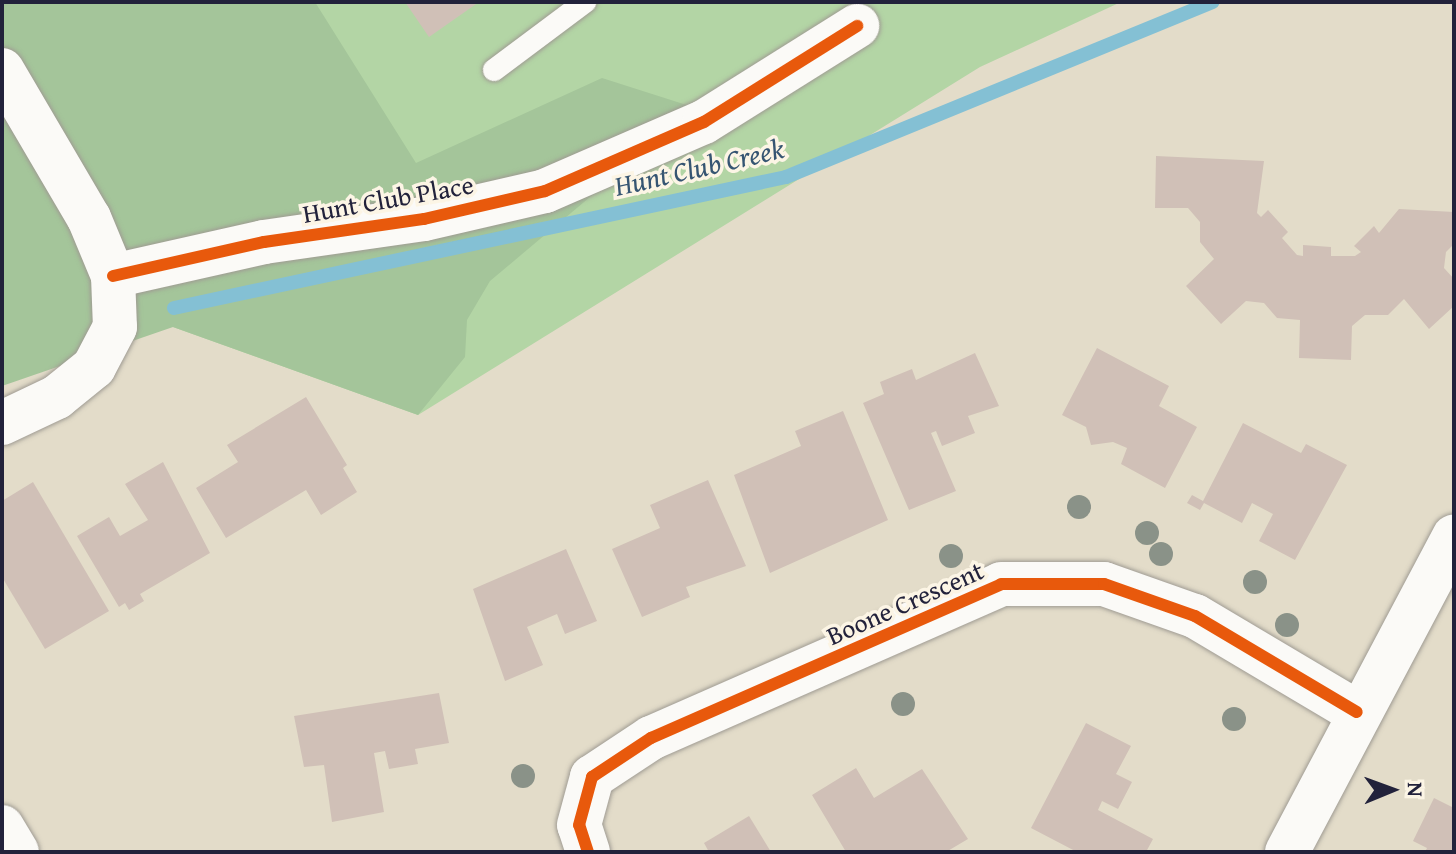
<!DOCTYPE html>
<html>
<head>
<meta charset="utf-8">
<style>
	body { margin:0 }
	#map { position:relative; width:1456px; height:854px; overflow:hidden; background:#e3dcc9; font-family:"Gentium Book Plus",serif }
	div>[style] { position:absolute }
	.green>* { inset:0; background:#b3d5a5 }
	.forest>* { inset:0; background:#a4c59a }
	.stream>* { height:14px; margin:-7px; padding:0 7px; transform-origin:7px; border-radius:7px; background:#84c0d4 }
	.building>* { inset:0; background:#d0c0b7 }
	.roads { filter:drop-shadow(0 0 2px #9f9b93) drop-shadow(0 0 2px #9f9b93) }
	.service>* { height:22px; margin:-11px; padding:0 11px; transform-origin:11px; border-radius:11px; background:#fbfaf7 }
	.minor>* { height:44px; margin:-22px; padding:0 22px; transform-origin:22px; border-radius:22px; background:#fbfaf7 }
	.tertiary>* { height:44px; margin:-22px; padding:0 22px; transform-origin:22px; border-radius:22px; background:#fbfaf7 }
	.primary>* { height:44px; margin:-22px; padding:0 22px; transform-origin:22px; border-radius:22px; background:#fbfaf7 }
	.cycleway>* { height:12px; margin:-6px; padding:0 6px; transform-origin:6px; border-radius:6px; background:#e8590c }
	.trees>* { width:24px; height:24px; margin:-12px; border-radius:50%; background:#8a9288 }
	span { translate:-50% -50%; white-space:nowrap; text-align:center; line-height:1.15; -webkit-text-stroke:7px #fcf5e5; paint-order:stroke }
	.street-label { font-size:26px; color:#22223b }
	.water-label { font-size:28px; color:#365572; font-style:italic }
	.frame { position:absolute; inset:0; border:4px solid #22223b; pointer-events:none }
	.north { position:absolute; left:1352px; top:750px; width:80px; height:80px; -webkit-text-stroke:6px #fcf5e5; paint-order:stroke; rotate:89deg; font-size:22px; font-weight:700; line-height:32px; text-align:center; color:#22223b }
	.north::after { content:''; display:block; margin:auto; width:28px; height:36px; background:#22223b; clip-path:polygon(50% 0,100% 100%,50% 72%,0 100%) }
</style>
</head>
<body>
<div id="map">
	<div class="green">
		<i style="clip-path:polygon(2px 2px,1121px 2px,980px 67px,418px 415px,173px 327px)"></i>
	</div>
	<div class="forest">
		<i style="clip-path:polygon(2px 2px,315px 2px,416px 163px,602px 78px,696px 108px,490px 281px,467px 320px,465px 357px,418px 415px,173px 327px,2px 386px)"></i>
	</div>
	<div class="stream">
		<i style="left:174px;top:308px;width:626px;rotate:-12.08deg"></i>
		<i style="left:786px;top:177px;width:461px;rotate:-22.3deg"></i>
	</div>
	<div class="building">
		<i style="clip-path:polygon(405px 2px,479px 2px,429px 37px)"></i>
		<i style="clip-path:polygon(1156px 156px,1264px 161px,1257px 213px,1261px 217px,1268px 210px,1288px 232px,1282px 238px,1297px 255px,1303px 256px,1303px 245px,1331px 247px,1331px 256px,1355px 256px,1361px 252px,1354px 246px,1374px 226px,1379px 233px,1399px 209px,1454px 212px,1454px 244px,1446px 252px,1444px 268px,1454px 279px,1454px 306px,1429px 329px,1404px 299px,1388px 315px,1365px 315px,1352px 326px,1351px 360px,1299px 358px,1300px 320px,1277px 318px,1264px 303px,1246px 301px,1221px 324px,1186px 286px,1214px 259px,1200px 242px,1200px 222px,1188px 208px,1155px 208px)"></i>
		<i style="clip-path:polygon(1097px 348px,1169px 386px,1159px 406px,1197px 427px,1165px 488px,1121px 464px,1127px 448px,1113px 442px,1091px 445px,1086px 427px,1062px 415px)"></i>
		<i style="clip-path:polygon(975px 353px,999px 406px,968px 416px,975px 433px,942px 446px,936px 431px,931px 433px,956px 491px,909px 510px,863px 403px,884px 394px,880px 382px,912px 369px,916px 380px)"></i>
		<i style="clip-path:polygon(306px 397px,347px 465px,343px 468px,357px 492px,321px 515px,306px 490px,226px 538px,196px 488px,238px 462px,227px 445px)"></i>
		<i style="clip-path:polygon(843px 411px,888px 520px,770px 573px,734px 475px,801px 446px,795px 431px)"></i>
		<i style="clip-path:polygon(1243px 423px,1301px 453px,1306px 444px,1347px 465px,1295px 560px,1259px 541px,1273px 514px,1252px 503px,1242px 523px,1204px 503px,1200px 510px,1187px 503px,1192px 495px,1203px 501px)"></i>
		<i style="clip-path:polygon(163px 462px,210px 553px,140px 594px,144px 601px,129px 610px,125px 603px,119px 607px,77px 536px,109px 517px,120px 536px,148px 520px,125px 484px)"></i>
		<i style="clip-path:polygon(708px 480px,746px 566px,686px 587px,690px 597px,642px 617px,612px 549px,660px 528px,650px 505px)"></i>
		<i style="clip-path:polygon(33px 482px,109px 611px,45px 649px,2px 577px,2px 501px)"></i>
		<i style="clip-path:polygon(566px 549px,597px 621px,565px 634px,557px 614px,527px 627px,543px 665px,505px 681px,473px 589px)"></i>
		<i style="clip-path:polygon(439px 693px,449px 743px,415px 749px,418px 764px,389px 769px,385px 751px,374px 753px,384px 812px,332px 822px,324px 765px,304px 767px,294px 716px)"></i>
		<i style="clip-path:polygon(1086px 723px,1131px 746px,1116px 774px,1132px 782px,1118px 809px,1102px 801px,1098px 810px,1153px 839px,1146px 852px,1077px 852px,1031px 828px)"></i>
		<i style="clip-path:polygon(856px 768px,874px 798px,922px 769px,968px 839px,946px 852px,846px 852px,812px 795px)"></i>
		<i style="clip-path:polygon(1434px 798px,1454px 808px,1454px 852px,1425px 852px,1427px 848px,1413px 841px)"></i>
		<i style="clip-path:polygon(749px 816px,771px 852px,709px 852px,704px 843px)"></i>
	</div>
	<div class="roads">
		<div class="service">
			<i style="left:494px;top:70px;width:114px;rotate:-36.8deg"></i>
		</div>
		<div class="minor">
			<i style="left:2px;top:70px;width:172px;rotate:59.6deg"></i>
			<i style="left:89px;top:218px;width:63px;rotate:67.5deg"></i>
			<i style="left:113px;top:276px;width:51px;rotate:87.8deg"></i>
			<i style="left:115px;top:327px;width:45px;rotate:117.7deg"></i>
			<i style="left:94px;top:367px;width:48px;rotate:141deg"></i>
			<i style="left:57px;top:397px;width:61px;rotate:154.7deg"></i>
			<i style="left:113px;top:276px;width:155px;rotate:-12.7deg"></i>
			<i style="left:264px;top:242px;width:162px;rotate:-8.2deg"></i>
			<i style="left:424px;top:219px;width:124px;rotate:-13deg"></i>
			<i style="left:545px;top:191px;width:173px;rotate:-23.5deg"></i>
			<i style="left:704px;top:122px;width:181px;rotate:-32.1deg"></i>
			<i style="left:588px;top:852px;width:28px;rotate:-108deg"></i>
			<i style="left:579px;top:825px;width:50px;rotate:-74.8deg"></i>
			<i style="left:592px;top:777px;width:71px;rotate:-33.5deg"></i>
			<i style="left:651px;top:738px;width:382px;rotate:-23.7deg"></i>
			<i style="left:1001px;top:584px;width:103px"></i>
			<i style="left:1104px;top:584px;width:96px;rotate:19.4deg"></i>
			<i style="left:1195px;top:616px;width:188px;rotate:30.7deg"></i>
		</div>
		<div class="tertiary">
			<i style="left:1287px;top:852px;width:357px;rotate:-62.1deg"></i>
		</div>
		<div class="primary">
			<i style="left:2px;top:827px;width:29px;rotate:59deg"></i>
		</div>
	</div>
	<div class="cycleway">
		<i style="left:113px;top:276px;width:155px;rotate:-12.7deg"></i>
		<i style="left:264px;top:242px;width:162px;rotate:-8.2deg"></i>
		<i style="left:424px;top:219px;width:124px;rotate:-13deg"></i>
		<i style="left:545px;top:191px;width:173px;rotate:-23.5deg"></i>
		<i style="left:704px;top:122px;width:181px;rotate:-32.1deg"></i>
		<i style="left:588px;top:852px;width:28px;rotate:-108deg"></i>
		<i style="left:579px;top:825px;width:50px;rotate:-74.8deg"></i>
		<i style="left:592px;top:777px;width:71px;rotate:-33.5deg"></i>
		<i style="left:651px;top:738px;width:382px;rotate:-23.7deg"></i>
		<i style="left:1001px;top:584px;width:103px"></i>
		<i style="left:1104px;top:584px;width:96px;rotate:19.4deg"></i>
		<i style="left:1195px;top:616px;width:188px;rotate:30.7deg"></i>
	</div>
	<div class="trees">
		<i style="left:1079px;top:507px"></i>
		<i style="left:1147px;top:533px"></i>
		<i style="left:1161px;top:554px"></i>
		<i style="left:951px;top:556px"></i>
		<i style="left:1255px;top:582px"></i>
		<i style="left:1287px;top:625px"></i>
		<i style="left:903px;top:704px"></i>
		<i style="left:1234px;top:719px"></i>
		<i style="left:523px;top:776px"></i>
	</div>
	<div class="street-label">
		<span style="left:388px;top:199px;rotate:-10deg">Hunt Club Place</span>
		<span style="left:905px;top:603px;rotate:-24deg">Boone Crescent</span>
	</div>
	<div class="water-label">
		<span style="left:699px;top:167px;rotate:-13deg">Hunt Club Creek</span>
	</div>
	<div class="frame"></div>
	<div class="north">N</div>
</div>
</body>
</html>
